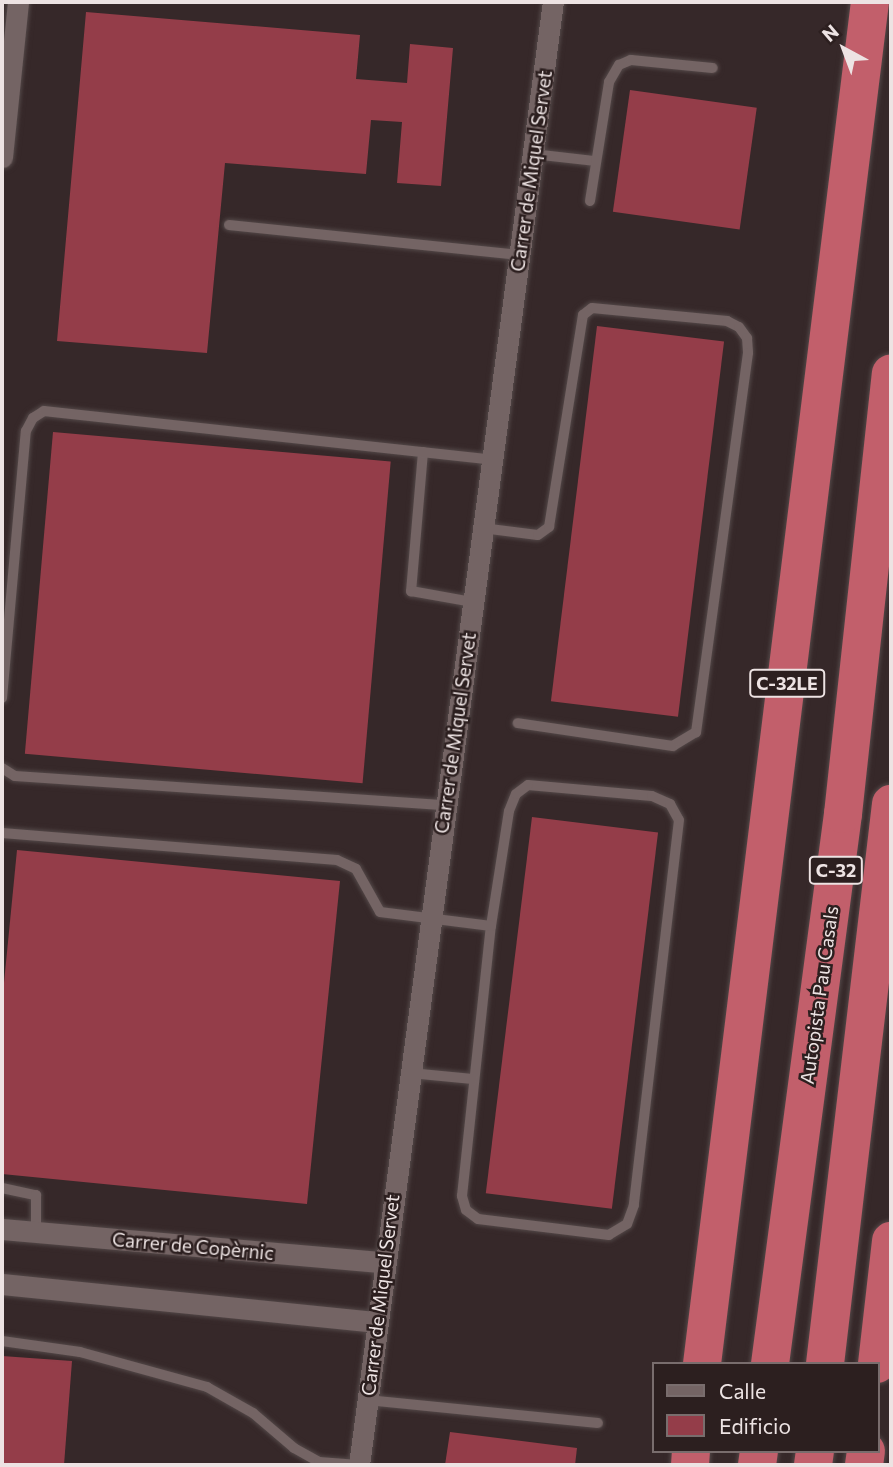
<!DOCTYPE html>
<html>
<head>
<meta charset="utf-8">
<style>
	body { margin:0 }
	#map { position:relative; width:893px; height:1467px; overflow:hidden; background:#362829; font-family:Commissioner,sans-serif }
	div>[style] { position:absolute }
	.building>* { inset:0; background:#943d49; transform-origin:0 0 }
	.roads { filter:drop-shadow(0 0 2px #534848) drop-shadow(0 0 2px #534848) }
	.lane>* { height:10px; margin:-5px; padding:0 5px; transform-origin:5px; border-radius:5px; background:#746464 }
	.street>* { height:21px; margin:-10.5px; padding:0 10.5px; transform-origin:10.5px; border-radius:10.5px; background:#746464 }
	.highway>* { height:38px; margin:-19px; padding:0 19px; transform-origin:19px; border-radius:19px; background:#c25f6b }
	span { translate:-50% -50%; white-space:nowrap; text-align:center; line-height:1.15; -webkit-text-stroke:5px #2c1f1f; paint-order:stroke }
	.shield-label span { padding:2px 5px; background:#2c1f1f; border:2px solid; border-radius:5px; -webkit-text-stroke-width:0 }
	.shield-label { font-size:18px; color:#ede3e3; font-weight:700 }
	.street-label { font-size:19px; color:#ede3e3 }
	.frame { position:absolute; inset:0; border:4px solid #ede3e3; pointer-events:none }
	.legend { position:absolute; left:652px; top:1362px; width:228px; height:91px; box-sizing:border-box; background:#2c1f1f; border:2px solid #796d6d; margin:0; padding:9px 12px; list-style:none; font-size:21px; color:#ede3e3 }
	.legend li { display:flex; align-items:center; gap:14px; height:35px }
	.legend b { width:35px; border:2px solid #796d6d }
	.north { position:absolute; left:809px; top:14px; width:70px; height:70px; -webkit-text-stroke:5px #2c1f1f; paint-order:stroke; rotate:319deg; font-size:19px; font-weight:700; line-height:28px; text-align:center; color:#ede3e3 }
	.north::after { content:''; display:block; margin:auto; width:24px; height:32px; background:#ede3e3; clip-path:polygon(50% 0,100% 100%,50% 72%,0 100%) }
</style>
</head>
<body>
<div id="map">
	<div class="building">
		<i style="clip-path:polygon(86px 12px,360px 35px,356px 79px,407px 83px,410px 44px,453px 48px,441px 186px,397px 183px,402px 122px,371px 120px,366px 174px,225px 163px,207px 353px,57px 341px)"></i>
		<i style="left:630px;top:90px;width:128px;height:123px;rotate:8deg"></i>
		<i style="left:597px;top:326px;width:128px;height:378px;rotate:7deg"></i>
		<i style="left:53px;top:432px;width:339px;height:323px;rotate:5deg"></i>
		<i style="left:532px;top:817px;width:127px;height:379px;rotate:7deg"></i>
		<i style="clip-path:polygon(17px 850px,340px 881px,307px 1204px,2px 1174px,2px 1003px)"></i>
		<i style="clip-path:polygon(2px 1356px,72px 1361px,64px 1465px,2px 1465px)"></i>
		<i style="clip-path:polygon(450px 1432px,577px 1448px,575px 1465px,445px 1465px)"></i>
	</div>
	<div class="roads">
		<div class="lane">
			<i style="left:533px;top:154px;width:61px;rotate:6.5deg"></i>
			<i style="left:590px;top:201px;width:121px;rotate:-80.9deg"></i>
			<i style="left:609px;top:82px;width:20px;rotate:-60deg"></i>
			<i style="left:619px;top:65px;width:13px;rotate:-23deg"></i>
			<i style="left:631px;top:60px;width:82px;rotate:5.6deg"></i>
			<i style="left:229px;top:225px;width:292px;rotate:5.9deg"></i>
			<i style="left:423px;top:452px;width:140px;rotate:94.9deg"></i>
			<i style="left:411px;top:591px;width:63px;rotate:10.1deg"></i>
			<i style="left:482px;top:528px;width:56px;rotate:7.1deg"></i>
			<i style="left:538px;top:535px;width:14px;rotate:-36deg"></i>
			<i style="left:549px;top:527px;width:215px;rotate:-80.9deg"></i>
			<i style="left:583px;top:315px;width:11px;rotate:-38deg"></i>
			<i style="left:592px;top:308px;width:136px;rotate:5.5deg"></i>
			<i style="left:727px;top:321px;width:13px;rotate:27deg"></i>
			<i style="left:739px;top:327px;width:14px;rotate:54deg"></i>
			<i style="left:747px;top:338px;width:15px;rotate:86deg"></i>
			<i style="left:748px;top:353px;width:383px;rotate:97.8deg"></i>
			<i style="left:696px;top:732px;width:27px;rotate:149deg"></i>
			<i style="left:673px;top:746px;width:157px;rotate:-171.6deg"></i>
			<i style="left:2px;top:698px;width:268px;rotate:-84.9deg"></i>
			<i style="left:26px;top:431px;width:15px;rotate:-62deg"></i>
			<i style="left:33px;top:418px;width:13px;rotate:-32deg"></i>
			<i style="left:44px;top:411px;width:451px;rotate:6.2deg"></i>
			<i style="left:2px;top:768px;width:15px;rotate:32deg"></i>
			<i style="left:15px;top:776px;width:431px;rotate:3.9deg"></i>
			<i style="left:528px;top:785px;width:124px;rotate:5.1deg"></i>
			<i style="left:652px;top:796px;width:20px;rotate:24deg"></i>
			<i style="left:670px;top:804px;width:18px;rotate:61deg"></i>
			<i style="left:679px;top:820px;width:388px;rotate:96.7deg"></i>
			<i style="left:634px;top:1205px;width:20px;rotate:110deg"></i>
			<i style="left:627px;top:1224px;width:21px;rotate:149deg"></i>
			<i style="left:609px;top:1235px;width:132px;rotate:-173deg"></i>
			<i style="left:478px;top:1219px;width:15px;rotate:-143deg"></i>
			<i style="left:466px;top:1210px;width:15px;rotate:-106deg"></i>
			<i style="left:462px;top:1196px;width:272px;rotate:-83.9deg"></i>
			<i style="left:491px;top:926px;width:116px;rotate:-81.1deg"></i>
			<i style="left:509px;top:811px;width:18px;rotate:-68deg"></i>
			<i style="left:516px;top:794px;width:15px;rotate:-37deg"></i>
			<i style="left:2px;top:833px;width:336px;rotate:4.6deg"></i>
			<i style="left:337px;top:860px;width:21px;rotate:25deg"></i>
			<i style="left:356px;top:869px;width:49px;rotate:60.8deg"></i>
			<i style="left:380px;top:912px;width:112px;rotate:7.2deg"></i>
			<i style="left:410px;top:1073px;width:63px;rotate:5.4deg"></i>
			<i style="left:2px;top:1188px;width:35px;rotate:12deg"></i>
			<i style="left:36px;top:1195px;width:37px;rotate:90deg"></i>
			<i style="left:2px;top:1341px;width:79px;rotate:8deg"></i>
			<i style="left:80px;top:1352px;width:132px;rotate:15.4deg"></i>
			<i style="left:207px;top:1387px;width:53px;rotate:29.5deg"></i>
			<i style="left:253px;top:1413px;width:54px;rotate:40.5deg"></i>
			<i style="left:294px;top:1448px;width:29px;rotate:29deg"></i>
			<i style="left:319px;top:1462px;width:40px;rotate:4.3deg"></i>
			<i style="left:367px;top:1400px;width:232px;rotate:5.7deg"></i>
		</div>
		<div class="street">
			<i style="left:2px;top:157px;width:156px;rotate:-84.1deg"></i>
			<i style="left:2px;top:1229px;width:382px;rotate:5deg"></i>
			<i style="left:2px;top:1284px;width:377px;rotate:5.8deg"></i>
			<i style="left:359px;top:1465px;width:1476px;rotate:-82.45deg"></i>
		</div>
		<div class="highway">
			<i style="left:702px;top:1364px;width:1372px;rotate:-82.97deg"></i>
			<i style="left:770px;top:1364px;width:555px;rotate:-82.44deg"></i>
			<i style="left:843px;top:814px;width:443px;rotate:-83.8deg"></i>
			<i style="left:825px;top:1364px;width:564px;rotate:-83.28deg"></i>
			<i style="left:877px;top:1364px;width:124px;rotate:-83.5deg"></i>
			<i style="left:690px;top:1465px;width:14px;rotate:-86deg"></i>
			<i style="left:757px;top:1465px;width:14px;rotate:-82deg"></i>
			<i style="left:813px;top:1465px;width:14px;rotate:-82deg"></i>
			<i style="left:864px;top:1465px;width:14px;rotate:-82deg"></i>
		</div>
	</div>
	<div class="shield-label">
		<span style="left:787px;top:683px">C-32LE</span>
		<span style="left:836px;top:870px">C-32</span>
	</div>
	<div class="street-label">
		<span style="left:531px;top:171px;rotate:-82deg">Carrer de Miquel Servet</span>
		<span style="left:455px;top:733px;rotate:-82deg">Carrer de Miquel Servet</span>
		<span style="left:819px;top:995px;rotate:-82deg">Autopista Pau Casals</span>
		<span style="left:193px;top:1246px;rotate:5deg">Carrer de Copèrnic</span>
		<span style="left:380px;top:1295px;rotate:-83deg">Carrer de Miquel Servet</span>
	</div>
	<div class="frame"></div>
	<ul class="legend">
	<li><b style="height:9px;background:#746464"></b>Calle</li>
	<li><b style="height:19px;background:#943d49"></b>Edificio</li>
	</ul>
	<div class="north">N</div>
</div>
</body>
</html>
